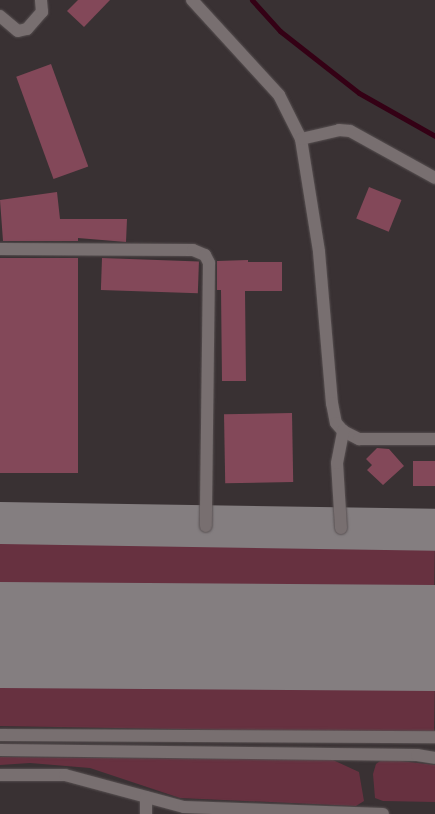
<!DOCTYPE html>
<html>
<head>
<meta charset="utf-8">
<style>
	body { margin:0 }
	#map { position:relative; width:435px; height:814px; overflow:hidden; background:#393133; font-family:"Source Serif 4",serif }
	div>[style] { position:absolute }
	.green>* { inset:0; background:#673140; transform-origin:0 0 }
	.stream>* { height:5px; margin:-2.5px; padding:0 2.5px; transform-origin:2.5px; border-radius:2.5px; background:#340115 }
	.taxiway>* { height:42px; margin:-21px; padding:0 21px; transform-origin:21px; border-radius:21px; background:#847e80 }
	.runway>* { height:106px; margin:-53px; padding:0 53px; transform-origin:53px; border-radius:53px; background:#847e80 }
	.building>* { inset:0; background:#834859; transform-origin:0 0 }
	.roads { filter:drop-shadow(0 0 1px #575051) drop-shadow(0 0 1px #575051) }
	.minor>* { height:12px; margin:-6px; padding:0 6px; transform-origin:6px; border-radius:6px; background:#786f70 }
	span { translate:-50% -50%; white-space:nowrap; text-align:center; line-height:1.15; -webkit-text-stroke:5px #393133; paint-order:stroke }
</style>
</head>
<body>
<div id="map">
	<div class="green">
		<i style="left:0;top:536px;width:435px;height:53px;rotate:1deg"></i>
		<i style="left:0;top:674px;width:435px;height:52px;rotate:1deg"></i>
		<i style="clip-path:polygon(0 757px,333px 760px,359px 772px,364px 801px,356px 806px,180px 798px,90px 768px,30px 763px,0 765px)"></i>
		<i style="clip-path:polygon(383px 759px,435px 765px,435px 802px,383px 801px,375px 798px,373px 774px,376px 764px)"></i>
	</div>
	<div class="stream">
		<i style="left:252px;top:0;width:42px;rotate:47.9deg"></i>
		<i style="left:280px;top:31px;width:100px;rotate:38.1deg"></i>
		<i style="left:359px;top:93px;width:87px;rotate:29.5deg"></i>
	</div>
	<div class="taxiway">
		<i style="left:0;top:523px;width:435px;rotate:0.9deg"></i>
	</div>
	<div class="runway">
		<i style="left:0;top:635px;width:435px;rotate:0.4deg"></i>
	</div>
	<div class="building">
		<i style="clip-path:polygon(78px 0,110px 0,84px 27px,67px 11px)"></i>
		<i style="left:51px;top:64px;width:109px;height:37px;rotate:70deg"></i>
		<i style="left:369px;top:187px;width:35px;height:34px;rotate:22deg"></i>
		<i style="clip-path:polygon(57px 192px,60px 219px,127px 219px,126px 242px,78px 238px,78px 241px,3px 241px,0 200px)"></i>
		<i style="left:0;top:258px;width:78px;height:215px"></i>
		<i style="left:102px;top:258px;width:97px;height:32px;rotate:2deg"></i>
		<i style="clip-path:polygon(248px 260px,248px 262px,282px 262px,282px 291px,245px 291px,246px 381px,222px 381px,221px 290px,217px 290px,217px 261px)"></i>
		<i style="left:292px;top:413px;width:69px;height:68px;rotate:89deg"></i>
		<i style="clip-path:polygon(377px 448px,389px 449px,404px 466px,383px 485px,367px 470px,372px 465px,366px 459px)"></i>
		<i style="left:413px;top:461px;width:22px;height:25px"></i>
	</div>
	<div class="roads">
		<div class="minor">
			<i style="left:192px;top:0;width:129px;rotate:47.5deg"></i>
			<i style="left:279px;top:95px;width:49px;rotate:63.4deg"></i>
			<i style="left:301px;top:139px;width:114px;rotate:80.9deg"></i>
			<i style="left:319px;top:252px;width:152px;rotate:85.1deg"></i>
			<i style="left:332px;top:403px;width:20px;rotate:79deg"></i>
			<i style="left:336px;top:423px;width:11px;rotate:49deg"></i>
			<i style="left:343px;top:431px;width:18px;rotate:27deg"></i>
			<i style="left:359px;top:439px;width:76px"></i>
			<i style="left:0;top:16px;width:23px;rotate:40deg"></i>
			<i style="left:18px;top:31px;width:9px;rotate:-13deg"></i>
			<i style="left:27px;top:29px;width:23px;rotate:-49deg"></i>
			<i style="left:42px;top:12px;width:12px;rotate:-95deg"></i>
			<i style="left:301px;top:139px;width:39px;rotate:-13deg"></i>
			<i style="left:339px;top:130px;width:11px;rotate:5deg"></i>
			<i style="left:350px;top:131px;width:97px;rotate:28.9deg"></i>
			<i style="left:0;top:249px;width:193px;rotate:0.3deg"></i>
			<i style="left:193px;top:250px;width:13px;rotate:23deg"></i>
			<i style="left:205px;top:255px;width:9px;rotate:63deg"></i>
			<i style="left:209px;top:263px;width:263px;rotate:90.7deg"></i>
			<i style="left:341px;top:528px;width:65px;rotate:-93.5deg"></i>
			<i style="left:337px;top:463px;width:33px;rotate:-79deg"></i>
			<i style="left:0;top:735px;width:435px;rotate:0.3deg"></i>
			<i style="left:0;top:750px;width:417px;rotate:0.7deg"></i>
			<i style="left:417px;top:755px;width:18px;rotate:9deg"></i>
			<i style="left:0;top:775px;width:65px"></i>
			<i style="left:65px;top:775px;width:123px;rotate:15.1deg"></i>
			<i style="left:184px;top:807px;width:199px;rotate:2deg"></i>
			<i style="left:146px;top:814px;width:17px;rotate:-90deg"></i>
		</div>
	</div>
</div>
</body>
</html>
